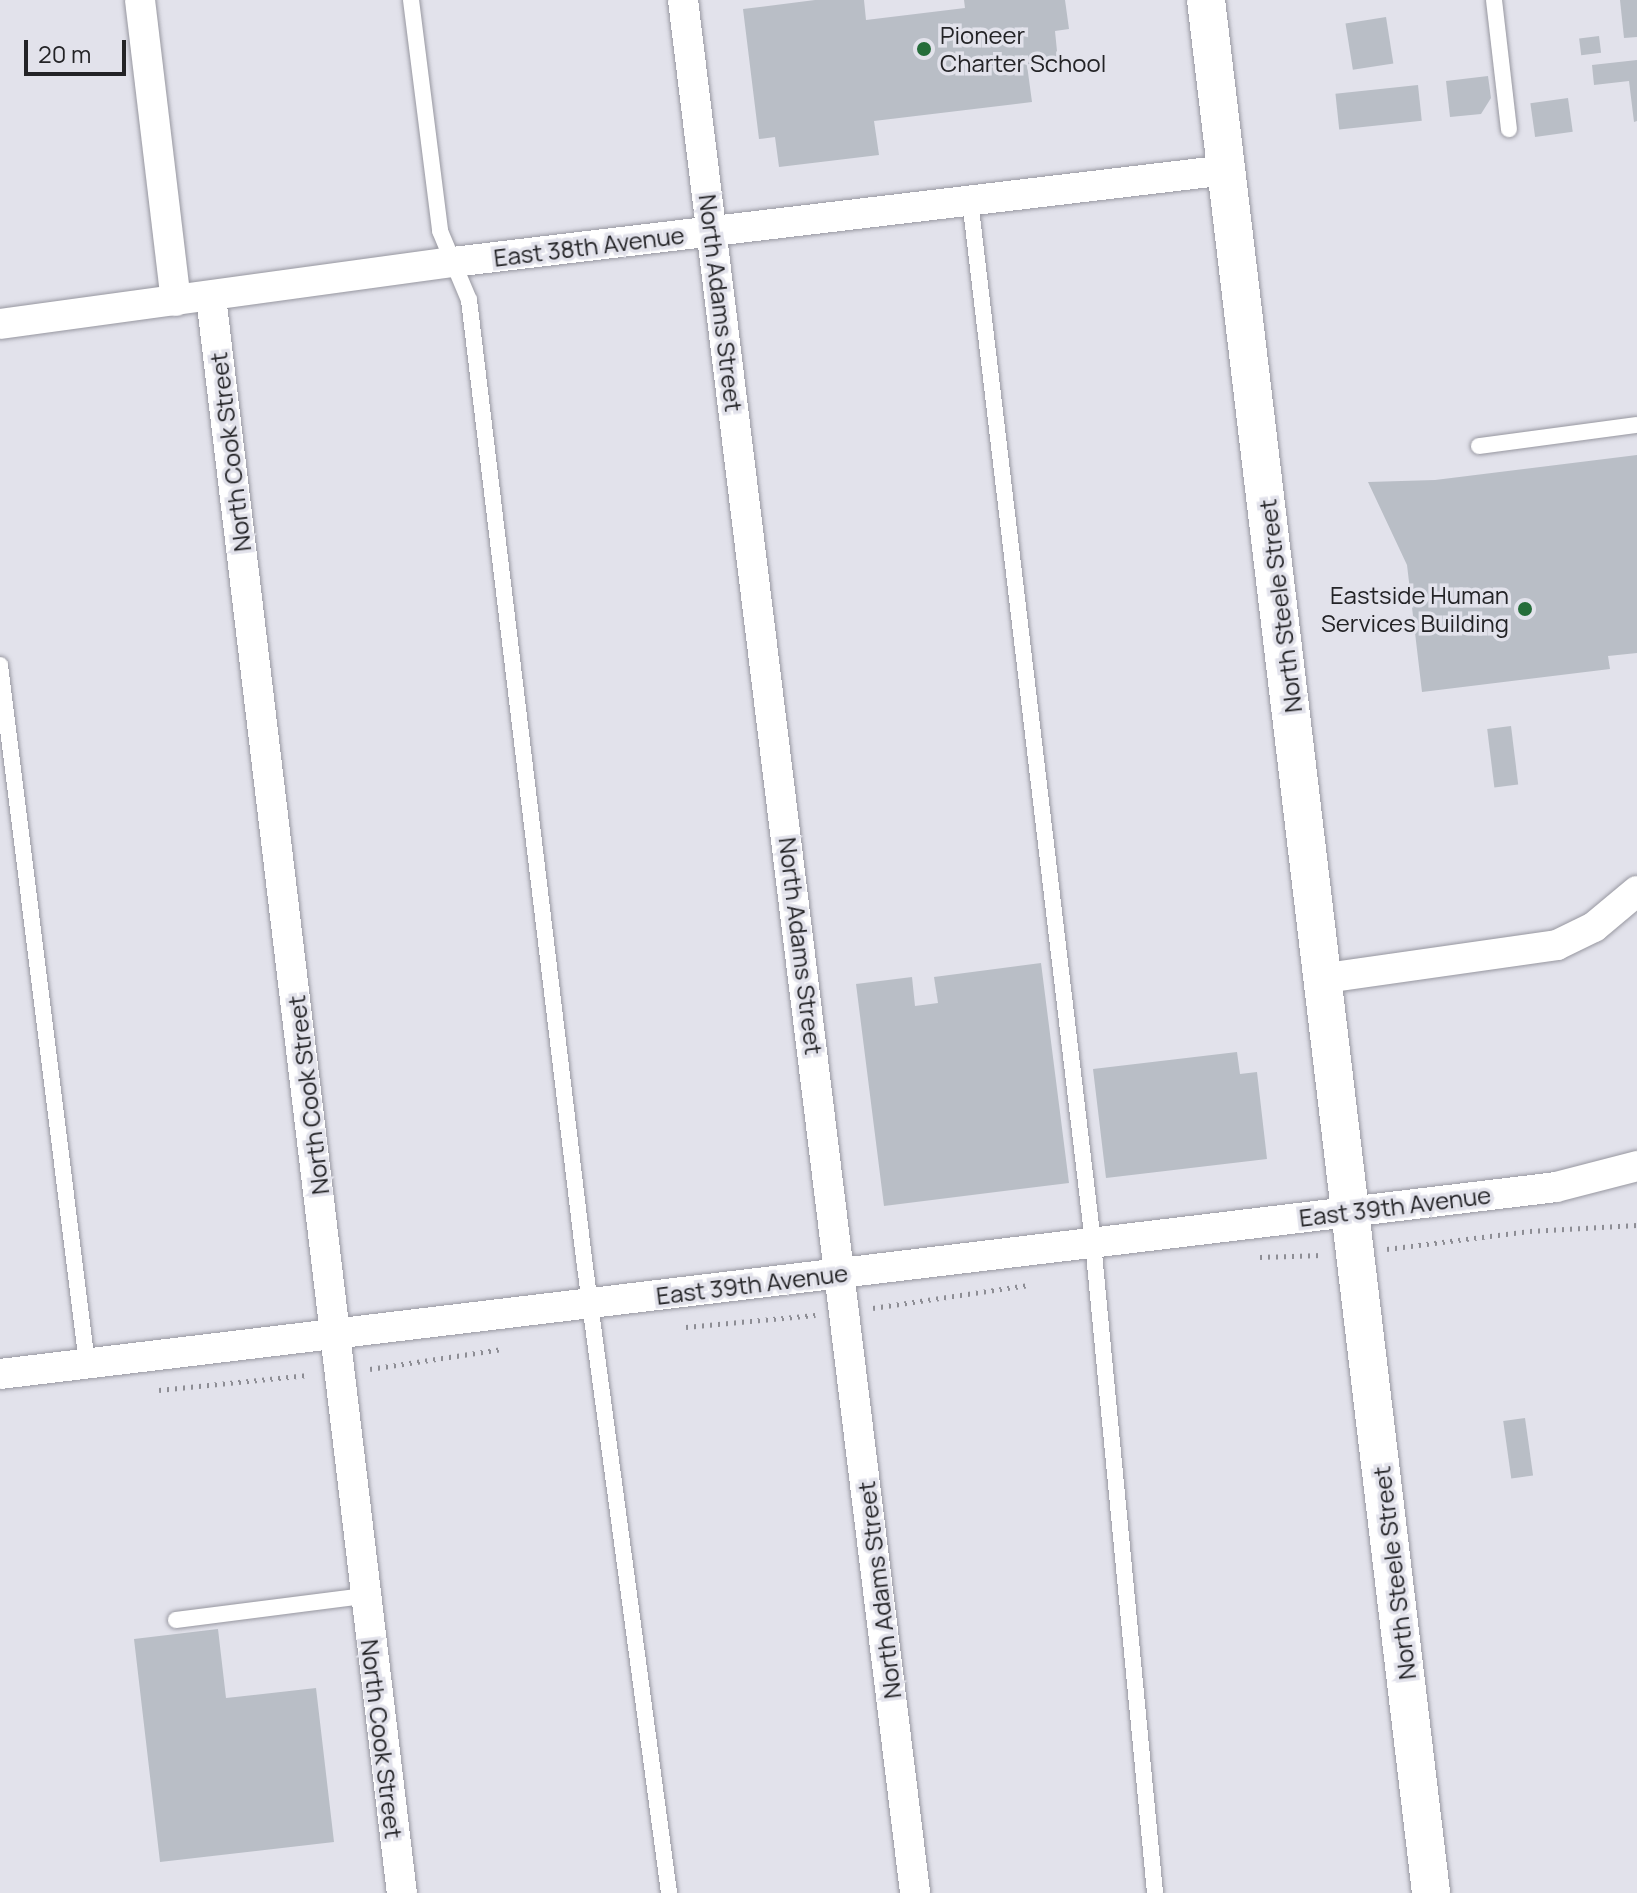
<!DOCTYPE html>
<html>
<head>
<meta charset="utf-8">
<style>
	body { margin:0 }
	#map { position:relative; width:1637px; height:1893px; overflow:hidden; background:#e2e2eb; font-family:Manrope,sans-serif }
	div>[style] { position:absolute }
	.building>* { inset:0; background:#b9bec6; transform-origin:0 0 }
	.path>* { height:5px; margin-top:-2.5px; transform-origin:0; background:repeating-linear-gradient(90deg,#8d8d94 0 2px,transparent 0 8px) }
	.roads { filter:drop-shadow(0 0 2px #9797a0) drop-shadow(0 0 2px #9797a0) }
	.service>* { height:16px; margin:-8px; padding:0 8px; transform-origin:8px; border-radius:8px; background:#fff }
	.minor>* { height:30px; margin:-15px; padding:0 15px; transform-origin:15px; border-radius:15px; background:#fff }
	.tertiary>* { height:38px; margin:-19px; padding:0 19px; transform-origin:19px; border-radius:19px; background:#fff }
	.dots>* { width:22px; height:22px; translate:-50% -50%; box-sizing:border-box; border:4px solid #e2e2eb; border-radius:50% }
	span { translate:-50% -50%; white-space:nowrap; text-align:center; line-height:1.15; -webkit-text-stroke:7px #e2e2eb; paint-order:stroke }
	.poi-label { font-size:24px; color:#232326 }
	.left { translate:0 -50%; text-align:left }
	.right { translate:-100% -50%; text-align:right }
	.street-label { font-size:24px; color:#232326 }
	.scale { position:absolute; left:24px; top:40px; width:102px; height:36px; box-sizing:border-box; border:4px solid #232326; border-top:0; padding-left:10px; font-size:24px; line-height:28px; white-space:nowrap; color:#232326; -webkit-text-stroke:6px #e2e2eb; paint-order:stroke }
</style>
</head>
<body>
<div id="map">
	<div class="building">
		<i style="clip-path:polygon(815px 0,864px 0,866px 20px,965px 8px,964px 0,1065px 0,1069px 29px,1055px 31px,1058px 61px,1027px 65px,1032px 102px,874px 121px,879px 155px,779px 167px,775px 137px,759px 139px,743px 9px)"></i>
		<i style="clip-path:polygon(1620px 0,1637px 0,1637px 37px,1624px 38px)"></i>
		<i style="left:1386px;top:17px;width:47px;height:41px;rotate:81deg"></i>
		<i style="left:1599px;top:36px;width:17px;height:20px;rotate:83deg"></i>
		<i style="clip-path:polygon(1637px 60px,1637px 121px,1634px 122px,1629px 81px,1594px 85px,1592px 65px)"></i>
		<i style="clip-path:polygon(1488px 76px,1491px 98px,1481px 114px,1450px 117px,1446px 81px)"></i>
		<i style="left:1418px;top:85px;width:36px;height:83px;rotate:84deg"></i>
		<i style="left:1568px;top:98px;width:34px;height:38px;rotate:82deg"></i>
		<i style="clip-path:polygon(1637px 455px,1637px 653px,1608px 656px,1610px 669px,1422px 692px,1407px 565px,1368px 482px,1435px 480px)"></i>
		<i style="left:1511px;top:726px;width:59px;height:24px;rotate:83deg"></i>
		<i style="clip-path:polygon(1041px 963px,1069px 1183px,884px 1206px,856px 984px,912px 977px,915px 1006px,938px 1003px,934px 977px)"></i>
		<i style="clip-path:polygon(1237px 1052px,1240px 1074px,1257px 1072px,1267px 1159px,1106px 1178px,1093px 1069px)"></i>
		<i style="left:1525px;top:1418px;width:58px;height:22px;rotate:82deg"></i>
		<i style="clip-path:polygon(218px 1629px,226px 1698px,316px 1688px,334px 1842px,160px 1862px,134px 1639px)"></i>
	</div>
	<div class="path">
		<i style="left:1387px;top:1249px;width:144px;rotate:-7.2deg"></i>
		<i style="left:1530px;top:1231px;width:107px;rotate:-3.2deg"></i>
		<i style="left:1260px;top:1257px;width:62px;rotate:-1.8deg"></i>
		<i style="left:873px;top:1308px;width:158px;rotate:-8.4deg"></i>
		<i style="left:686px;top:1327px;width:130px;rotate:-5.3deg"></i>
		<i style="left:370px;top:1369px;width:134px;rotate:-8.6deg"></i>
		<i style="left:159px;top:1390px;width:150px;rotate:-5.7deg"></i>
	</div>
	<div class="roads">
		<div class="service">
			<i style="left:411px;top:0;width:233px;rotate:82.8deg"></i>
			<i style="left:440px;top:231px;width:75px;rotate:67.2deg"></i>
			<i style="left:469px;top:300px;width:966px;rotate:83.16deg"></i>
			<i style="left:584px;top:1259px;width:640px;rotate:82.36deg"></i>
			<i style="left:1494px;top:0;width:130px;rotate:83.4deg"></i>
			<i style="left:970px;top:200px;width:1050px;rotate:83.27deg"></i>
			<i style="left:1093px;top:1243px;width:653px;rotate:84.55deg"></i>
			<i style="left:1479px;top:446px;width:159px;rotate:-7.6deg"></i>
			<i style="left:0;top:665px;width:703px;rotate:82.9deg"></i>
			<i style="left:176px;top:1620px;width:190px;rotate:-7.3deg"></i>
		</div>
		<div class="minor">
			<i style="left:140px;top:0;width:303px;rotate:83.2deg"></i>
			<i style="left:683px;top:0;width:1907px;rotate:83.01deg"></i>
			<i style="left:211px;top:297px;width:1607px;rotate:83.18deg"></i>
			<i style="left:0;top:324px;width:457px;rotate:-7.8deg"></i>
			<i style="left:453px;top:262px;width:779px;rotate:-6.78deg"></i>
			<i style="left:1326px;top:978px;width:233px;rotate:-8.1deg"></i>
			<i style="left:1557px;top:945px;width:41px;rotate:-25.9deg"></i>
			<i style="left:1594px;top:927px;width:56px;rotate:-39.9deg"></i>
			<i style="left:0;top:1374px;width:1567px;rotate:-6.85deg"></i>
			<i style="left:1556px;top:1187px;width:84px;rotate:-14.5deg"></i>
		</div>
		<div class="tertiary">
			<i style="left:1206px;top:0;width:1906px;rotate:83.22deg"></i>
		</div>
	</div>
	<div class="dots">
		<i style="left:924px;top:49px;background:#256d3a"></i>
		<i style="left:1525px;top:609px;background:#256d3a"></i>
	</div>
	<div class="poi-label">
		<span class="left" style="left:940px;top:49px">Pioneer<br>Charter School</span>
		<span class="right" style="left:1509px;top:609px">Eastside Human<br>Services Building</span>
	</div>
	<div class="street-label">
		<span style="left:589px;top:246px;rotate:-7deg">East 38th Avenue</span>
		<span style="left:721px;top:303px;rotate:83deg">North Adams Street</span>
		<span style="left:230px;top:452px;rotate:-97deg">North Cook Street</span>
		<span style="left:1280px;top:606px;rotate:-97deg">North Steele Street</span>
		<span style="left:801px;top:946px;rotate:83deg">North Adams Street</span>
		<span style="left:308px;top:1095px;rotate:-97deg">North Cook Street</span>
		<span style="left:1395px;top:1206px;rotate:-7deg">East 39th Avenue</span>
		<span style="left:752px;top:1284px;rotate:-7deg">East 39th Avenue</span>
		<span style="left:1394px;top:1573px;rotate:-97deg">North Steele Street</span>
		<span style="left:879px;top:1590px;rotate:-97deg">North Adams Street</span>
		<span style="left:382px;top:1739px;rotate:83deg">North Cook Street</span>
	</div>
	<div class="scale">20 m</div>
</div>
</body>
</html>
